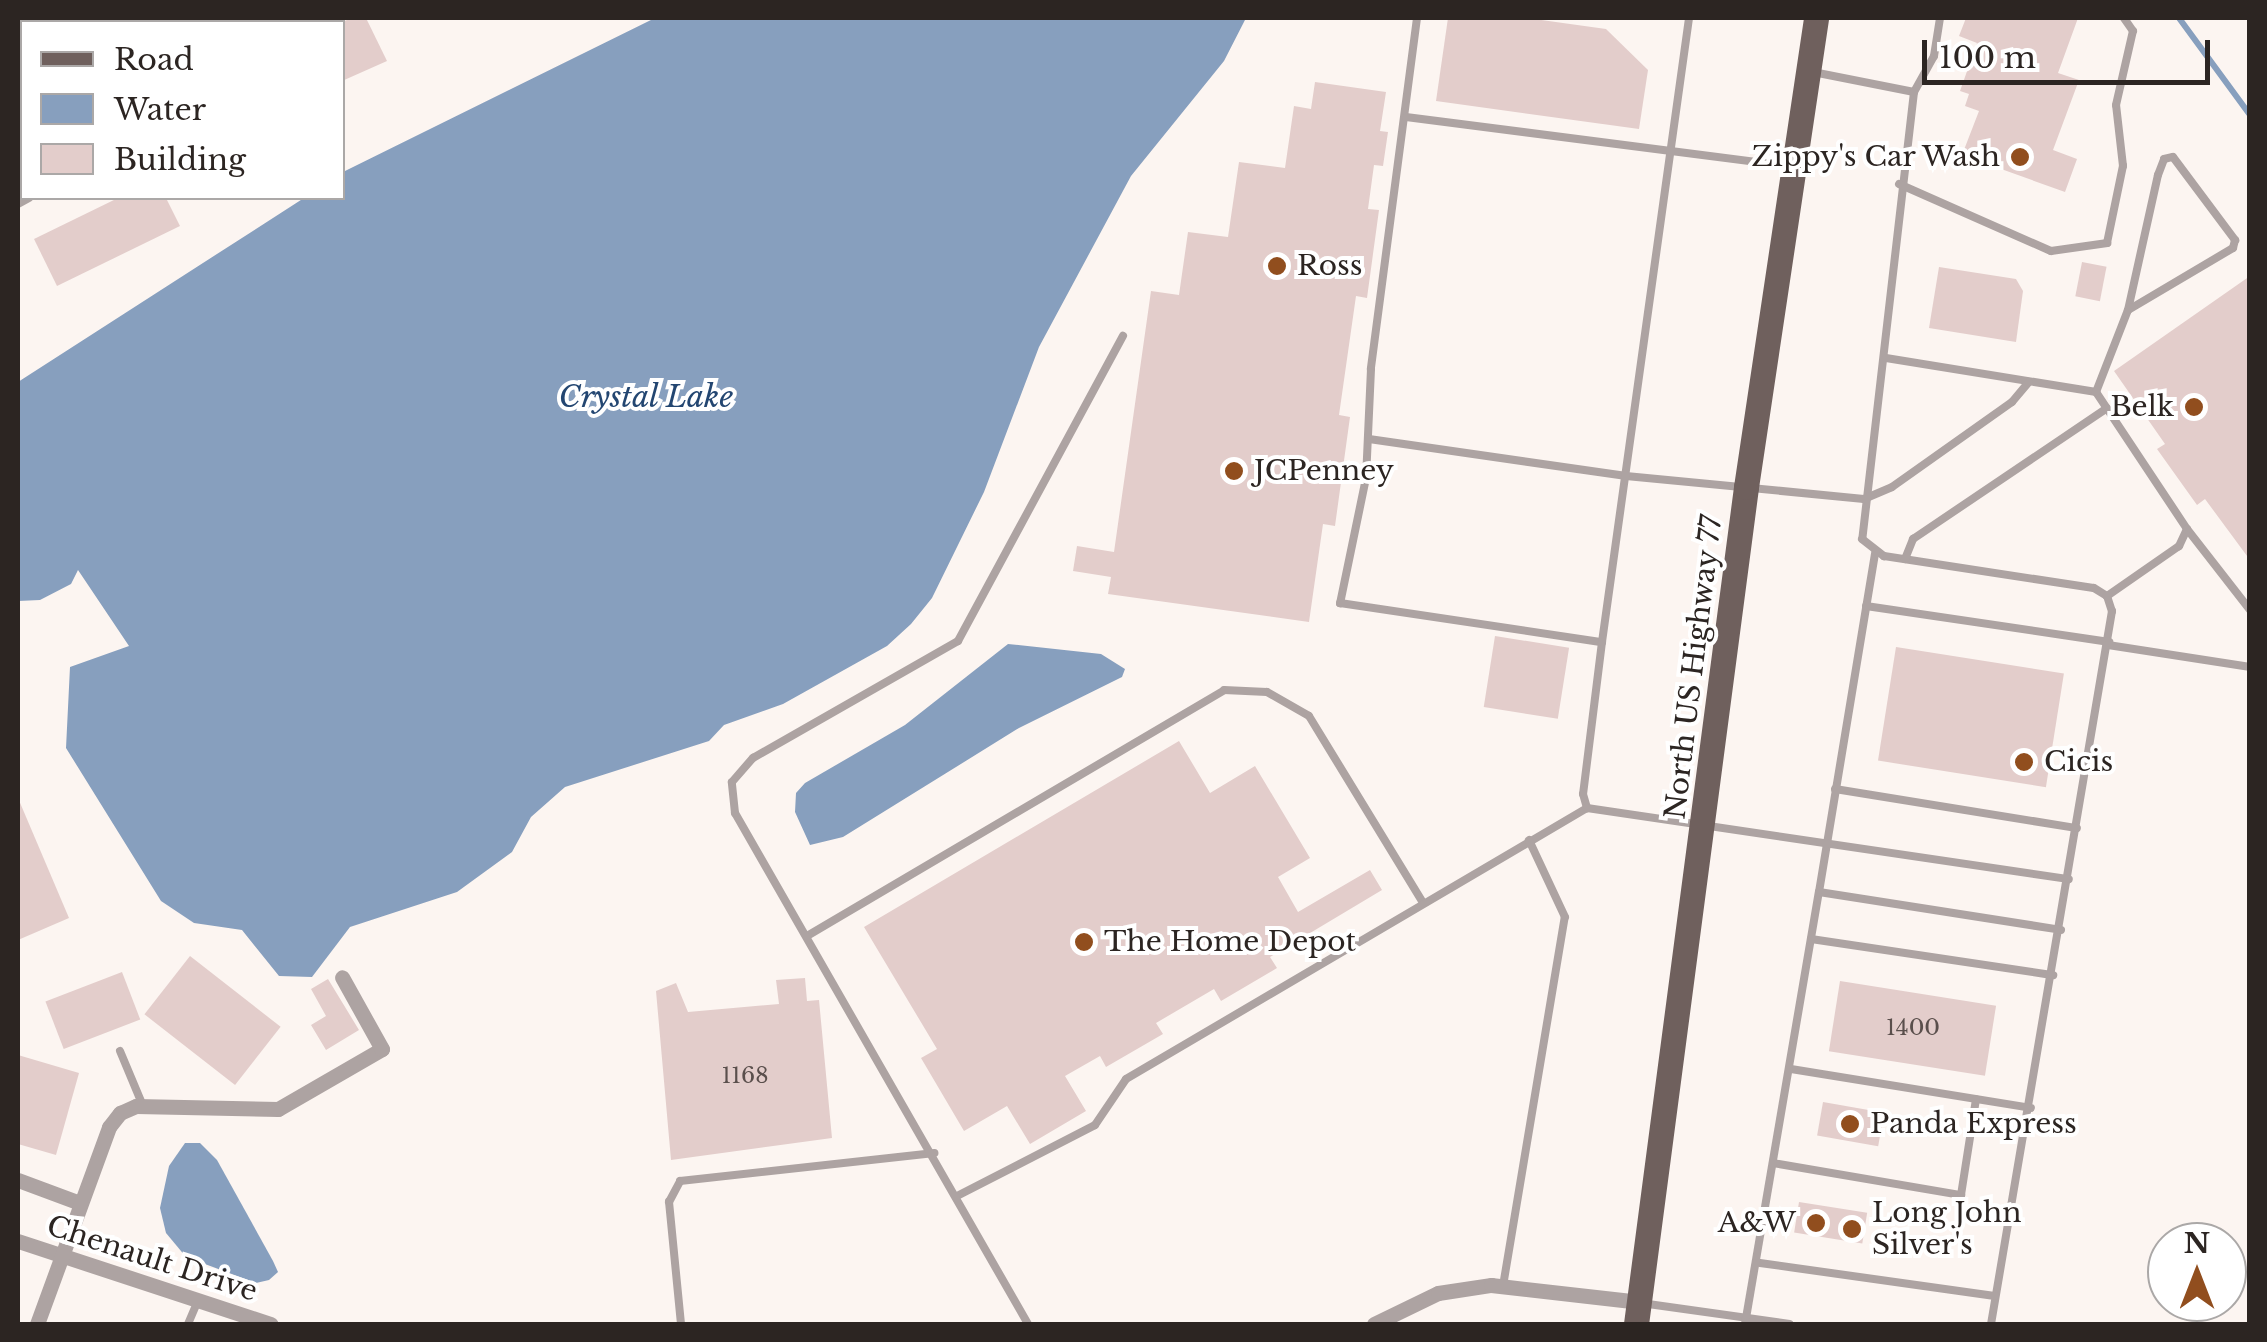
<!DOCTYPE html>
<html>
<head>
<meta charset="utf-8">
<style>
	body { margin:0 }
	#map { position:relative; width:2267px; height:1342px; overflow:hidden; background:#fcf5f1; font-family:"Libre Baskerville",serif }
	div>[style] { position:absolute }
	.water>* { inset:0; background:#879fbe }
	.stream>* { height:6px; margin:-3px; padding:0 3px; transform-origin:3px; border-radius:3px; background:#879fbe }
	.building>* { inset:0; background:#e3cdcb; transform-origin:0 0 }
	.lane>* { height:8px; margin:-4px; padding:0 4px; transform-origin:4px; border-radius:4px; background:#ada3a2 }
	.street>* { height:15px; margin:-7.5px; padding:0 7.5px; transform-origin:7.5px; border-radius:7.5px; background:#ada3a2 }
	.primary>* { height:25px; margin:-12.5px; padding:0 12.5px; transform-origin:12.5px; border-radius:12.5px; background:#6f605d }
	.dots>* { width:28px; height:28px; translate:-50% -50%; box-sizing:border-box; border:5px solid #fff; border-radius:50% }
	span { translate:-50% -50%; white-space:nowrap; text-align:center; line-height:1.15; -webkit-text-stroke:8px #fff; paint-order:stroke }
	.number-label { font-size:22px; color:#5a4f4c }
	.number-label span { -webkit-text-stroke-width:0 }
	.poi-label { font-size:28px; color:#2c2522 }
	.right { translate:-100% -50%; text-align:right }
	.left { translate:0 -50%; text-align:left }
	.street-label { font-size:28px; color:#2c2522 }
	.water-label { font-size:30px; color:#234671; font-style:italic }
	.frame { position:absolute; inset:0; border:20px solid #2c2522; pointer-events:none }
	.legend { position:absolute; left:20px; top:20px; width:325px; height:180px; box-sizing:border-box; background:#fff; border:2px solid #aba8a7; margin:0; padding:12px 18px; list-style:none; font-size:30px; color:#2c2522 }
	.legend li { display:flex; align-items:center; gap:20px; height:50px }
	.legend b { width:50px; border:2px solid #aba8a7 }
	.north { position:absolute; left:2147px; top:1222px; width:100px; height:100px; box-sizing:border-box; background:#fff; border:2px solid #aba8a7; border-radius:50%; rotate:0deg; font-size:28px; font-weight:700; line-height:40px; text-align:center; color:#2c2522 }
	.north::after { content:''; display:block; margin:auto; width:35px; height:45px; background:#914e1e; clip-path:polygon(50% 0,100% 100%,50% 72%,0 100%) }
	.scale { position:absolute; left:1922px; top:40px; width:288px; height:45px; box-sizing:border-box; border:5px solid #2c2522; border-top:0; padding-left:12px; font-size:30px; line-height:35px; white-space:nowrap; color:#2c2522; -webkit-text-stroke:8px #fff; paint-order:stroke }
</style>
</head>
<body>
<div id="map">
	<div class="water">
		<i style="clip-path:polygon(655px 18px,1246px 18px,1224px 61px,1131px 176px,1039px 347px,984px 492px,932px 598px,911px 624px,887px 646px,783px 704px,724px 725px,709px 741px,565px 787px,531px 817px,512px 852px,457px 892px,350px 927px,312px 977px,279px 976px,242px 930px,194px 923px,161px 901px,66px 748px,70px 667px,129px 646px,78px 570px,71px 584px,40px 600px,18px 601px,18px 382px,304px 198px,342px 198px,345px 171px)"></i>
		<i style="clip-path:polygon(1008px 644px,1101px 654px,1125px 669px,1122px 677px,1019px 728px,843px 837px,810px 845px,795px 812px,796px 793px,805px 783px,905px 725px)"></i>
		<i style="clip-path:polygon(185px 1143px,200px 1143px,217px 1160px,273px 1261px,278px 1272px,269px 1280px,256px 1283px,186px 1257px,166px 1233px,160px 1208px,169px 1166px)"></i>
	</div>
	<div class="stream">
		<i style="left:2179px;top:18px;width:120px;rotate:53.8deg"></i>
	</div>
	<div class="building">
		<i style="clip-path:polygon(352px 18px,366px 18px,387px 61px,342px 81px,342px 22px)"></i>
		<i style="clip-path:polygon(1448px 18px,1527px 18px,1606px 29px,1648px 70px,1639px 129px,1436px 101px)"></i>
		<i style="clip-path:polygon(1966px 18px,2078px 18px,2058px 73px,2079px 80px,2053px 150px,2077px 159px,2065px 192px,1962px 155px,1979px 111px,1965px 106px,1969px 94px,1960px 91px,1977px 43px,1959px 36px)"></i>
		<i style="clip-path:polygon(1315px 82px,1386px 92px,1380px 131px,1388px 132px,1383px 166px,1374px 165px,1368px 209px,1379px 210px,1367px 298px,1356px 296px,1339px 415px,1350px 417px,1335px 526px,1323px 524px,1309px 622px,1108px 594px,1111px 577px,1073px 571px,1077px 546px,1114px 552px,1151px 291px,1179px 295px,1188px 232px,1228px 237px,1239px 162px,1285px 168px,1294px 106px,1311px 109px)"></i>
		<i style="clip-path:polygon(118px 198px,166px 198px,180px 226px,57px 286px,34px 239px)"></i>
		<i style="left:2082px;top:262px;width:25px;height:35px;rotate:11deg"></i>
		<i style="clip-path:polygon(1939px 267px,2016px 279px,2023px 291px,2016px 342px,1929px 328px)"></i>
		<i style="clip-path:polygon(2250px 276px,2250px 560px,2205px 499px,2197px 505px,2157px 449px,2165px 444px,2114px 371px)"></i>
		<i style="left:1495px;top:636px;width:75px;height:72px;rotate:9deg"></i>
		<i style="left:1896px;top:647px;width:170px;height:115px;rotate:9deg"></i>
		<i style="clip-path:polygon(1179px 741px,1210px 793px,1255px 766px,1310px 858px,1278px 877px,1298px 912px,1370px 870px,1382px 890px,1270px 957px,1277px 968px,1221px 1001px,1214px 989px,1156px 1023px,1163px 1034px,1106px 1067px,1100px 1056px,1065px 1076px,1086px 1111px,1030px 1144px,1007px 1106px,964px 1131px,921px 1058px,937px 1049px,864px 927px)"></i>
		<i style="clip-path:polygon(18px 798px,69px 918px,18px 940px)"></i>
		<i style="left:190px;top:956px;width:115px;height:74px;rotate:38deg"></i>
		<i style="left:122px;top:972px;width:51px;height:82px;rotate:69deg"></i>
		<i style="clip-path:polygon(805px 978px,807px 1001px,819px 1000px,832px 1138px,671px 1160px,656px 991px,676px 983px,688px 1012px,779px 1004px,776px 980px)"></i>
		<i style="clip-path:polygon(328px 979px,359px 1030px,326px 1050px,311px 1025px,326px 1016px,311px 989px)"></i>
		<i style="left:1840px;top:981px;width:158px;height:71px;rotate:9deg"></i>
		<i style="clip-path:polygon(18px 1055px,79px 1073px,56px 1155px,18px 1144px)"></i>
		<i style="left:1823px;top:1102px;width:62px;height:34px;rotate:10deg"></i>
		<i style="left:1799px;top:1202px;width:69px;height:31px;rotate:9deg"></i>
	</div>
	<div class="lane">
		<i style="left:157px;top:18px;width:4px;rotate:63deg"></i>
		<i style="left:1417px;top:18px;width:354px;rotate:97.5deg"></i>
		<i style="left:1371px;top:369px;width:109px;rotate:92.6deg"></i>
		<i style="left:1366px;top:478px;width:128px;rotate:101.7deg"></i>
		<i style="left:1340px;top:603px;width:265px;rotate:8.5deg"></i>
		<i style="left:1602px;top:642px;width:153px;rotate:97.1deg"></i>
		<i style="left:1583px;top:794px;width:15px;rotate:74deg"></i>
		<i style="left:1813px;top:72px;width:103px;rotate:11.2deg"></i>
		<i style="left:1914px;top:92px;width:450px;rotate:96.6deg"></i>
		<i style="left:1862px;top:539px;width:28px;rotate:38deg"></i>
		<i style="left:1884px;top:556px;width:212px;rotate:8.7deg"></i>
		<i style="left:2094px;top:588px;width:15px;rotate:32deg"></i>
		<i style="left:2107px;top:596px;width:16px;rotate:72deg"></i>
		<i style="left:2112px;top:611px;width:723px;rotate:99.63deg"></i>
		<i style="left:1914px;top:92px;width:41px;rotate:-60.9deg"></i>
		<i style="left:1934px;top:56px;width:38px;rotate:-81deg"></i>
		<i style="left:1406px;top:117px;width:385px;rotate:7.3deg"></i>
		<i style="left:1899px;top:184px;width:166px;rotate:23.8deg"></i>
		<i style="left:2051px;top:251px;width:57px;rotate:-8.1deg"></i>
		<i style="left:2107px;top:243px;width:79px;rotate:-78.3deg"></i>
		<i style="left:2123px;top:166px;width:61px;rotate:-96.5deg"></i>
		<i style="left:2116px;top:105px;width:76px;rotate:-77.1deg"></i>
		<i style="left:2133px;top:31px;width:16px;rotate:-125deg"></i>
		<i style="left:18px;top:204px;width:13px;rotate:-29deg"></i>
		<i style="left:1886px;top:358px;width:213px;rotate:9.2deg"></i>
		<i style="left:2096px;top:392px;width:164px;rotate:56.4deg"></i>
		<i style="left:2187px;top:529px;width:19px;rotate:115deg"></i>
		<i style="left:2179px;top:546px;width:88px;rotate:145.2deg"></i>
		<i style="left:2096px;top:392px;width:88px;rotate:-68.7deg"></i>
		<i style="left:2128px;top:310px;width:138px;rotate:-77.5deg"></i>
		<i style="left:2158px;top:175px;width:17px;rotate:-69deg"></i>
		<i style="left:2164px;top:159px;width:9px;rotate:-13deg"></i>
		<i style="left:2173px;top:157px;width:104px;rotate:53.2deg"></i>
		<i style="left:2235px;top:240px;width:8px;rotate:104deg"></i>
		<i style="left:2233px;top:248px;width:122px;rotate:149.4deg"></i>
		<i style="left:1369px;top:439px;width:260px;rotate:8.2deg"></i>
		<i style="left:1626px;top:476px;width:239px;rotate:5.5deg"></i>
		<i style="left:1864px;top:499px;width:30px;rotate:-23deg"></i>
		<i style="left:1892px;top:487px;width:147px;rotate:-35.3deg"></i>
		<i style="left:2012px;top:402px;width:26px;rotate:-50deg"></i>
		<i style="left:2187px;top:529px;width:103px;rotate:52.1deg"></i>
		<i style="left:1905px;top:559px;width:22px;rotate:-68deg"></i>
		<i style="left:1913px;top:539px;width:234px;rotate:-34deg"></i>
		<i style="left:1866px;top:606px;width:246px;rotate:8.4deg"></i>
		<i style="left:1602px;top:642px;width:630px;rotate:-82.06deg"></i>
		<i style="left:2108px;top:645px;width:144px;rotate:8.8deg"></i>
		<i style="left:1835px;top:789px;width:245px;rotate:9.2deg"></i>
		<i style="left:1819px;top:892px;width:344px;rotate:-80.6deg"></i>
		<i style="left:807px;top:936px;width:484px;rotate:-30.5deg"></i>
		<i style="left:1224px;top:690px;width:43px;rotate:2.7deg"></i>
		<i style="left:1267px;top:692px;width:48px;rotate:29.7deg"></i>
		<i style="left:1309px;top:716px;width:219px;rotate:58.6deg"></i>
		<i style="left:1811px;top:939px;width:245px;rotate:8.5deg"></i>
		<i style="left:120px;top:1051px;width:60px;rotate:67.3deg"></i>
		<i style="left:1791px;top:1069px;width:243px;rotate:9.2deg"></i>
		<i style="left:1773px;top:1163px;width:191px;rotate:9.7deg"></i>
		<i style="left:1961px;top:1195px;width:97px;rotate:-81.1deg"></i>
		<i style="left:957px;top:1196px;width:155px;rotate:-27.2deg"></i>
		<i style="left:1095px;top:1125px;width:55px;rotate:-56deg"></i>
		<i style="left:1126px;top:1079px;width:535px;rotate:-30.45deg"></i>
		<i style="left:1587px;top:808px;width:487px;rotate:8.4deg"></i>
		<i style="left:1760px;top:1263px;width:237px;rotate:8deg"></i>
		<i style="left:1503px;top:1286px;width:374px;rotate:-80.5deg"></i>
		<i style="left:1565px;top:917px;width:85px;rotate:-115.1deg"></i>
		<i style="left:1641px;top:1303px;width:150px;rotate:8deg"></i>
		<i style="left:188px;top:1324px;width:25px;rotate:-67deg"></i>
		<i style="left:681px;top:1324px;width:123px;rotate:-95.6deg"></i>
		<i style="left:669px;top:1202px;width:24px;rotate:-62deg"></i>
		<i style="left:680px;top:1181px;width:256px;rotate:-6.3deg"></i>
		<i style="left:1028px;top:1324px;width:589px;rotate:-119.83deg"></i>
		<i style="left:735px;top:813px;width:31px;rotate:-96deg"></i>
		<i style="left:732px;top:782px;width:32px;rotate:-49deg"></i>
		<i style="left:753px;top:758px;width:236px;rotate:-29.7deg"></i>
		<i style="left:958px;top:641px;width:347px;rotate:-61.6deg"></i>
		<i style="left:1745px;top:1324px;width:438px;rotate:-80.3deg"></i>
		<i style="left:1819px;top:892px;width:245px;rotate:8.9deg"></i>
	</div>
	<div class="street">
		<i style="left:18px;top:1180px;width:66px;rotate:20.4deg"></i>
		<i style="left:18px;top:1241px;width:266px;rotate:18.2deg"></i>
		<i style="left:37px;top:1324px;width:210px;rotate:-69.9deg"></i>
		<i style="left:109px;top:1127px;width:18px;rotate:-52deg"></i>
		<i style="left:120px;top:1113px;width:17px;rotate:-24deg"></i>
		<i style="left:136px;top:1106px;width:142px;rotate:1.2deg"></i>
		<i style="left:278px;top:1109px;width:120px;rotate:-30deg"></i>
		<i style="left:382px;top:1049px;width:82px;rotate:-119.1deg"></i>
		<i style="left:1374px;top:1324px;width:71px;rotate:-25.8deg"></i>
		<i style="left:1438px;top:1293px;width:54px;rotate:-8.6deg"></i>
		<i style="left:1491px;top:1285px;width:150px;rotate:6.5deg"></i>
	</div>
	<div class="primary">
		<i style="left:1636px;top:1324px;width:844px;rotate:-82.51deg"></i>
		<i style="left:1746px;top:487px;width:474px;rotate:-81.5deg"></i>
	</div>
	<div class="dots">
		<i style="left:2020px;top:157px;background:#914e1e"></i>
		<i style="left:1277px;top:266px;background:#914e1e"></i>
		<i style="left:2194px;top:407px;background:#914e1e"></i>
		<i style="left:1234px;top:471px;background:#914e1e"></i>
		<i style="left:2024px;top:762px;background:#914e1e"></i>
		<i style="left:1084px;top:942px;background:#914e1e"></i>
		<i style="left:1850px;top:1124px;background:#914e1e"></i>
		<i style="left:1816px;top:1223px;background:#914e1e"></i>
		<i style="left:1852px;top:1229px;background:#914e1e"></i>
	</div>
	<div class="number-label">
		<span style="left:1913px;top:1028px">1400</span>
		<span style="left:745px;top:1076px">1168</span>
	</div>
	<div class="poi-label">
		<span class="right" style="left:2000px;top:157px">Zippy's Car Wash</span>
		<span class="left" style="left:1297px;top:266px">Ross</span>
		<span class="right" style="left:2174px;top:407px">Belk</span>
		<span class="left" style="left:1254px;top:471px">JCPenney</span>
		<span class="left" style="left:2044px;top:762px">Cicis</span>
		<span class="left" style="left:1104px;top:942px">The Home Depot</span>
		<span class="left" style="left:1870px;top:1124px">Panda Express</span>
		<span class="left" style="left:1872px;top:1229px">Long John<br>Silver's</span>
		<span class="right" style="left:1796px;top:1223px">A&amp;W</span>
	</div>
	<div class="street-label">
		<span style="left:1694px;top:667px;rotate:-83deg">North US Highway 77</span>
		<span style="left:152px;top:1259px;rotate:18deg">Chenault Drive</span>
	</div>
	<div class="water-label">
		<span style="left:646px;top:397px">Crystal Lake</span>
	</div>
	<div class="frame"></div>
	<ul class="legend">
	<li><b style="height:12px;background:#6f605d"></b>Road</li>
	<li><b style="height:28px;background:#879fbe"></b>Water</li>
	<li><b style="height:28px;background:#e3cdcb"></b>Building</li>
	</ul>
	<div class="north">N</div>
	<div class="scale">100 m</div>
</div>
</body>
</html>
